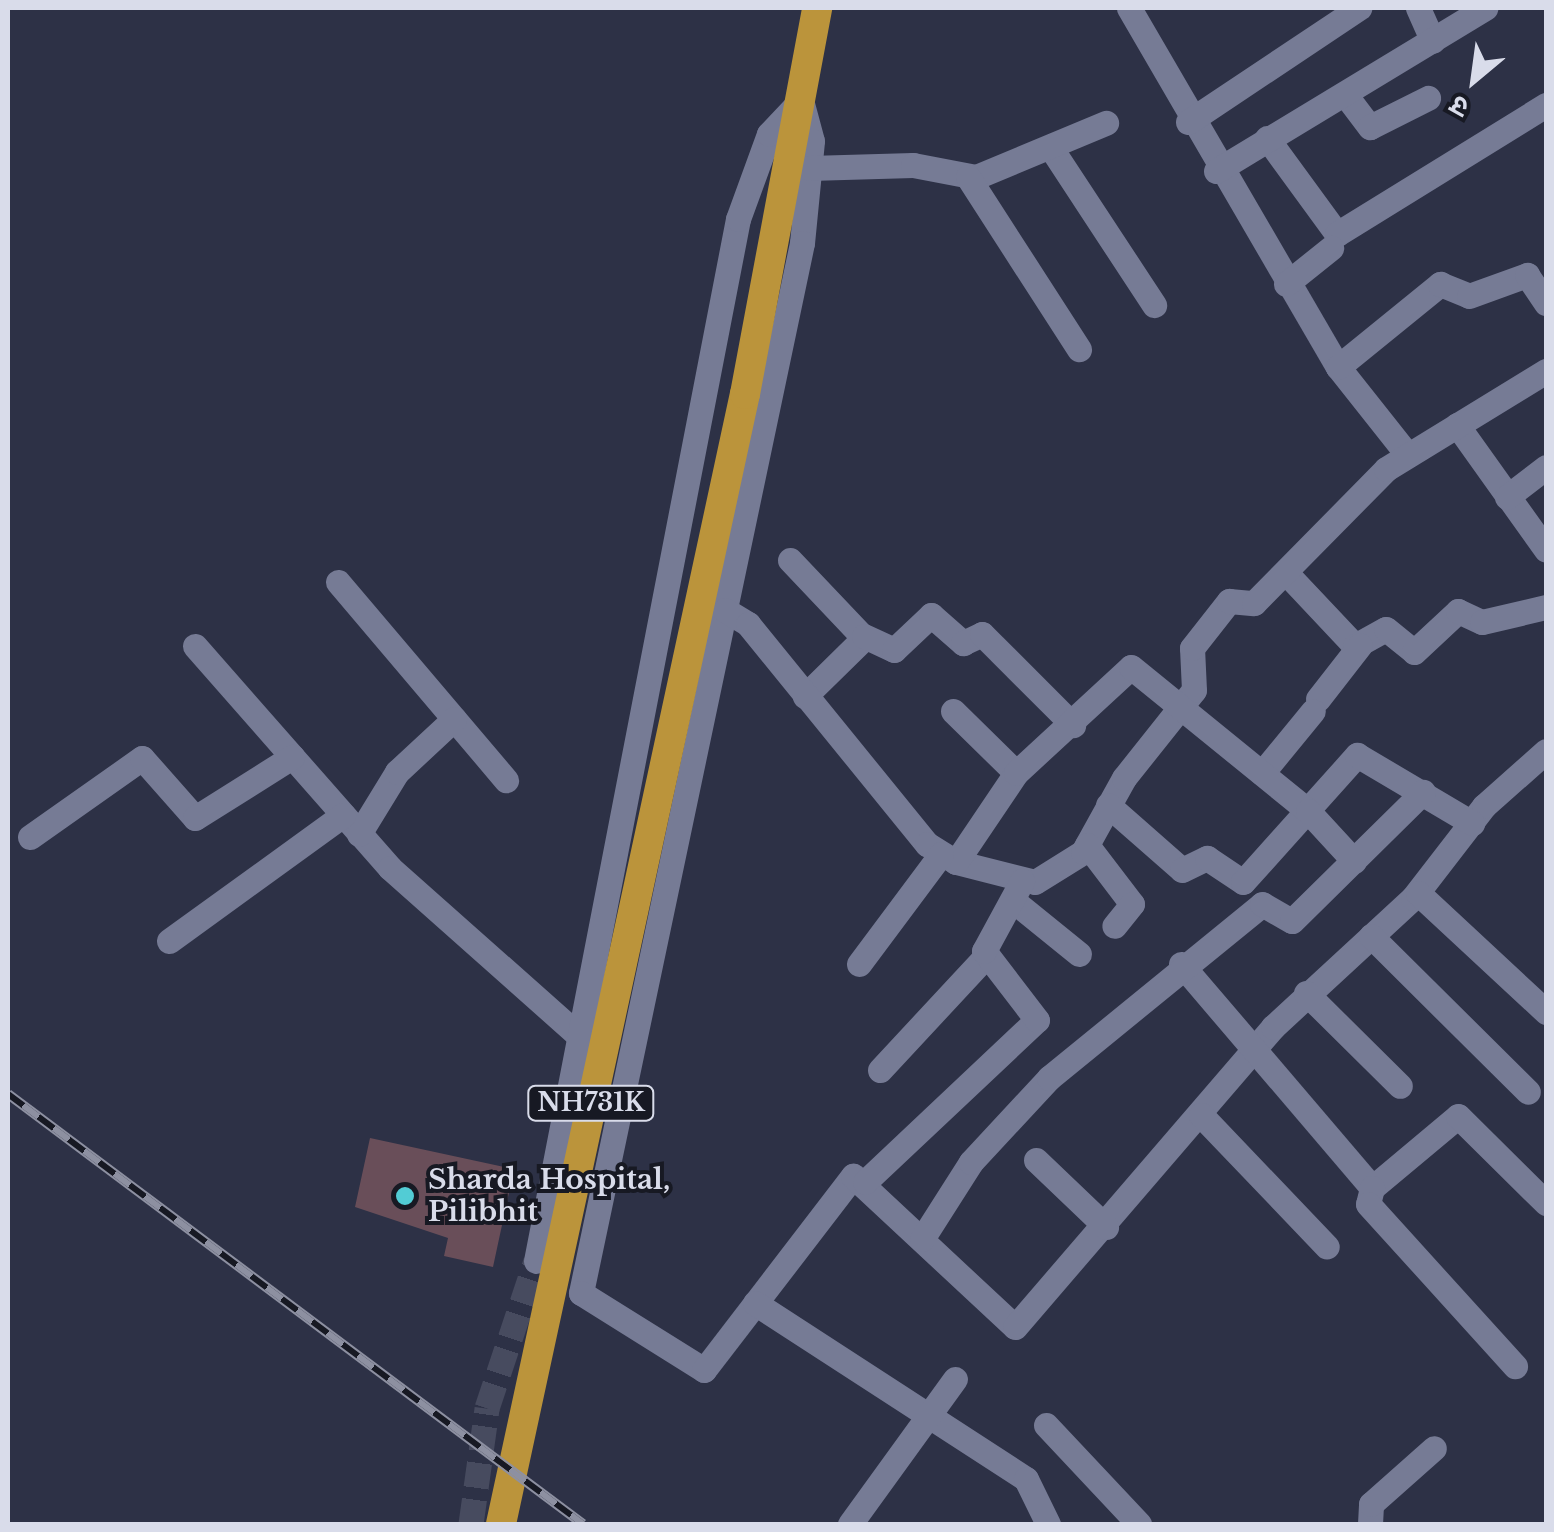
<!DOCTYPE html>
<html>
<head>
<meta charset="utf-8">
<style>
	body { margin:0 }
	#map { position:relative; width:1554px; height:1532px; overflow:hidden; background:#2d3146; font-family:"Libre Baskerville","Noto Sans Devanagari",serif }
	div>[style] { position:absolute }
	.building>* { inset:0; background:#694e59 }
	.minor-tunnel>* { height:25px; margin-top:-12.5px; transform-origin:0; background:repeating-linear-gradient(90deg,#474b5f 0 25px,transparent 0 37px) }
	.minor>* { height:25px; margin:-12.5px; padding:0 12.5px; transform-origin:12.5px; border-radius:12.5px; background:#767b95 }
	.highway>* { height:30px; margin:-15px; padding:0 15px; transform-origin:15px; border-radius:15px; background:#bb943b }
	.rail>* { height:10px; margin-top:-5px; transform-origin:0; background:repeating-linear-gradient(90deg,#171923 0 19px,#8d90a1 0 38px); box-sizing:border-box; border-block:2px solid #8d90a1 }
	.dots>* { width:28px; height:28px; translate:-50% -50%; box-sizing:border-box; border:5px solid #171923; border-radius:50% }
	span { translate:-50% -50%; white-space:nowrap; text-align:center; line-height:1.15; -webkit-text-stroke:8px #171923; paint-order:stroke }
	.shield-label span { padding:2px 8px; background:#171923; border:2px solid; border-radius:8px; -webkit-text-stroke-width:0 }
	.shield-label { font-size:25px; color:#d9dcea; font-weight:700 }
	.poi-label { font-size:28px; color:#d9dcea; font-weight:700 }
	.left { translate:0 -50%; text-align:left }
	.frame { position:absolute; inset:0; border:10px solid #d9dcea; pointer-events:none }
	.north { position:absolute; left:1424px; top:30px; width:100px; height:100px; -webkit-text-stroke:8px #171923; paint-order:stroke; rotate:209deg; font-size:28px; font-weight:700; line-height:40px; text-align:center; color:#d9dcea }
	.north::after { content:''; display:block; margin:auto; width:35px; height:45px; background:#d9dcea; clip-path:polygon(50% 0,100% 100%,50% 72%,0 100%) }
</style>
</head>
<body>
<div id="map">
	<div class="building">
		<i style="clip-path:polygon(370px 1138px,514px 1169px,493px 1267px,444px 1256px,448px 1238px,355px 1207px)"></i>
	</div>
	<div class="minor-tunnel">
		<i style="left:471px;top:1524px;width:117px;rotate:-82.1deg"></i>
		<i style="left:487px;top:1408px;width:155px;rotate:-71.6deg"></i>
	</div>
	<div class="minor">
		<i style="left:1129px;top:8px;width:415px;rotate:59.8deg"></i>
		<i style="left:1338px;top:367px;width:111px;rotate:51.6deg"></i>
		<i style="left:1418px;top:8px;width:36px;rotate:66deg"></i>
		<i style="left:1347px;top:97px;width:38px;rotate:53deg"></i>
		<i style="left:1370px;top:127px;width:65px;rotate:-26.6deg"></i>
		<i style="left:801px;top:100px;width:42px;rotate:75deg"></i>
		<i style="left:812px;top:141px;width:102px;rotate:95.6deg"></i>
		<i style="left:802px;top:243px;width:1073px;rotate:101.89deg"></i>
		<i style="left:581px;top:1293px;width:145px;rotate:32deg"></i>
		<i style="left:704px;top:1370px;width:245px;rotate:-52.5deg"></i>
		<i style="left:853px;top:1176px;width:221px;rotate:43deg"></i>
		<i style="left:1015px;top:1327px;width:396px;rotate:-49.3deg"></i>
		<i style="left:1273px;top:1027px;width:190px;rotate:-42.7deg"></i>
		<i style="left:1413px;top:898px;width:116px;rotate:-52.3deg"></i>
		<i style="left:1484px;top:806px;width:83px;rotate:-41.6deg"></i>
		<i style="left:1188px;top:122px;width:206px;rotate:-33.7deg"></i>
		<i style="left:1267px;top:138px;width:119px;rotate:53.9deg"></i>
		<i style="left:1337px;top:234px;width:246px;rotate:-31.7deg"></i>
		<i style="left:1051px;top:148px;width:188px;rotate:56.7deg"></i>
		<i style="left:809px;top:168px;width:104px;rotate:-1.7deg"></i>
		<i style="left:913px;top:165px;width:64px;rotate:10.8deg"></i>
		<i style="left:976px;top:177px;width:141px;rotate:-22.6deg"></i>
		<i style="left:1216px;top:171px;width:315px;rotate:-31.2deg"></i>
		<i style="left:968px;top:177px;width:205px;rotate:57.2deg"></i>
		<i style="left:1286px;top:284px;width:58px;rotate:-38.7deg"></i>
		<i style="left:1338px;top:367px;width:132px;rotate:-39.1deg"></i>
		<i style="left:1440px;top:284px;width:31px;rotate:22deg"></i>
		<i style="left:1469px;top:296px;width:62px;rotate:-19.9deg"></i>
		<i style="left:1527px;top:275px;width:34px;rotate:56deg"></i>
		<i style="left:1457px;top:425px;width:153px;rotate:54.5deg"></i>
		<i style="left:1507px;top:497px;width:49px;rotate:-37.6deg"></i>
		<i style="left:790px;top:560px;width:108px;rotate:46.5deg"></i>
		<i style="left:864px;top:638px;width:83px;rotate:135.5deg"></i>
		<i style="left:1289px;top:576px;width:96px;rotate:46.7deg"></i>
		<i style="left:1355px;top:646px;width:35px;rotate:-29deg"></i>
		<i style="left:1386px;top:629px;width:36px;rotate:39deg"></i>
		<i style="left:1414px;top:652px;width:60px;rotate:-43deg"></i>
		<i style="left:1458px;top:611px;width:26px;rotate:25deg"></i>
		<i style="left:1482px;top:622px;width:66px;rotate:-13.2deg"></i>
		<i style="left:338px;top:582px;width:260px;rotate:49.7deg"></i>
		<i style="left:725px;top:610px;width:27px;rotate:31deg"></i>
		<i style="left:748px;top:624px;width:284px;rotate:50.9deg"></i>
		<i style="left:927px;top:844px;width:34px;rotate:32deg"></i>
		<i style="left:956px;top:862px;width:81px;rotate:14.2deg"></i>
		<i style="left:1035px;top:882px;width:57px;rotate:-32deg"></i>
		<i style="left:1083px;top:852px;width:85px;rotate:-61deg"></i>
		<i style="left:1124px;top:778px;width:112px;rotate:-51.5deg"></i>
		<i style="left:1194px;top:690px;width:42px;rotate:-92.7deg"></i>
		<i style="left:1192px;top:648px;width:60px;rotate:-51.8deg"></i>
		<i style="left:1229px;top:601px;width:25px;rotate:5deg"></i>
		<i style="left:1254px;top:603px;width:188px;rotate:-45.4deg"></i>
		<i style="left:1386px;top:469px;width:188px;rotate:-31.5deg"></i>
		<i style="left:864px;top:636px;width:33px;rotate:25deg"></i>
		<i style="left:894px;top:650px;width:51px;rotate:-43.4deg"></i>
		<i style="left:931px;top:615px;width:43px;rotate:41.2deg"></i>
		<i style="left:963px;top:643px;width:21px;rotate:-25deg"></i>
		<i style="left:982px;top:634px;width:129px;rotate:45deg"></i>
		<i style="left:195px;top:646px;width:295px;rotate:48.7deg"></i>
		<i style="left:390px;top:868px;width:249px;rotate:41.6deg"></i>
		<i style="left:1318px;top:699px;width:68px;rotate:-52.1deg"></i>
		<i style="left:953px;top:711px;width:88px;rotate:44.5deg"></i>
		<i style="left:1262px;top:773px;width:80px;rotate:-50.6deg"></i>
		<i style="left:1108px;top:805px;width:98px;rotate:41.3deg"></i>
		<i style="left:1182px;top:870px;width:28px;rotate:-26deg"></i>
		<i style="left:1207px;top:858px;width:43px;rotate:33.7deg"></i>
		<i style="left:1243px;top:882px;width:171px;rotate:-48.1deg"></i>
		<i style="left:1357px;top:755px;width:134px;rotate:30.6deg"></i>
		<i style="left:359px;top:834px;width:73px;rotate:-58.5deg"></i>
		<i style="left:397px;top:772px;width:78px;rotate:-42.9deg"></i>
		<i style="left:30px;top:837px;width:137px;rotate:-35.2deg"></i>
		<i style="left:142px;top:758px;width:80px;rotate:48.5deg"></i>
		<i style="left:195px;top:818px;width:115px;rotate:-32.2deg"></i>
		<i style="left:1087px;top:845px;width:74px;rotate:52.7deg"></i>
		<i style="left:1132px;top:904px;width:28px;rotate:129deg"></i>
		<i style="left:956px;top:862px;width:107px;rotate:-56deg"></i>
		<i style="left:1016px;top:773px;width:156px;rotate:-42.7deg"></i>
		<i style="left:1131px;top:667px;width:228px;rotate:39.1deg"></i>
		<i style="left:1308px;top:811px;width:68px;rotate:47.4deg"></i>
		<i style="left:1418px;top:893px;width:175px;rotate:42.9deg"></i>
		<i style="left:1016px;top:903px;width:81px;rotate:39deg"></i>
		<i style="left:1371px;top:936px;width:221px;rotate:44.8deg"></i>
		<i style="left:169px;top:941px;width:215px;rotate:-35.9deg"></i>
		<i style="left:859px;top:964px;width:137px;rotate:-53.3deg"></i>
		<i style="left:1181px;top:964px;width:294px;rotate:49.5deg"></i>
		<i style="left:1372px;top:1188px;width:112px;rotate:-39.9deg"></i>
		<i style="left:1458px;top:1116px;width:124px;rotate:44.7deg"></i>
		<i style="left:1306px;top:993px;width:132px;rotate:44.7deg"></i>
		<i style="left:880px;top:1070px;width:156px;rotate:-47.1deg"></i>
		<i style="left:1201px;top:1115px;width:182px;rotate:46.3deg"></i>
		<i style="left:1036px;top:1160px;width:97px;rotate:43.7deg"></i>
		<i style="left:865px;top:1182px;width:236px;rotate:-43.3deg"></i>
		<i style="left:1037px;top:1020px;width:87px;rotate:-127.5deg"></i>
		<i style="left:984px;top:951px;width:80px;rotate:-61.5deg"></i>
		<i style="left:1372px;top:1188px;width:16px;rotate:104deg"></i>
		<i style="left:1368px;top:1204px;width:219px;rotate:47.8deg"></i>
		<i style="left:922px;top:1239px;width:91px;rotate:-57.5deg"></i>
		<i style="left:971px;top:1162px;width:115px;rotate:-47.1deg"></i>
		<i style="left:1049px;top:1078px;width:275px;rotate:-39.2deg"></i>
		<i style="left:1262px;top:904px;width:34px;rotate:30deg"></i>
		<i style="left:1292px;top:921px;width:184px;rotate:-44.6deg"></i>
		<i style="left:536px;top:1261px;width:1061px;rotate:-79.03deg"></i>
		<i style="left:738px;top:219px;width:90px;rotate:-70deg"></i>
		<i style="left:769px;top:134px;width:47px;rotate:-46.7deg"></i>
		<i style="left:755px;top:1303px;width:323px;rotate:33deg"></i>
		<i style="left:1026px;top:1479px;width:50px;rotate:63.9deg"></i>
		<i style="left:1046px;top:1425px;width:136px;rotate:46.8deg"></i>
		<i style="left:850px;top:1524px;width:179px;rotate:-54.1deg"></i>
		<i style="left:1370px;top:1524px;width:20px;rotate:-87deg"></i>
		<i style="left:1371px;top:1504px;width:84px;rotate:-41.6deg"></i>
	</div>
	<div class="highway">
		<i style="left:501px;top:1524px;width:1156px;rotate:-77.82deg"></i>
		<i style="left:745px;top:394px;width:393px;rotate:-79.4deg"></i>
	</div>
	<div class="rail">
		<i style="left:8px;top:1094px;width:718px;rotate:36.79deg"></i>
	</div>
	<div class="dots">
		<i style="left:405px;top:1196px;background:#52ccd5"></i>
	</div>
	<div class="shield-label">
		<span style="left:591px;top:1103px">NH731K</span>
	</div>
	<div class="poi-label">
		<span class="left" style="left:428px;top:1196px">Sharda Hospital,<br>Pilibhit</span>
	</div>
	<div class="frame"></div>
	<div class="north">उ</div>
</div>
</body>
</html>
